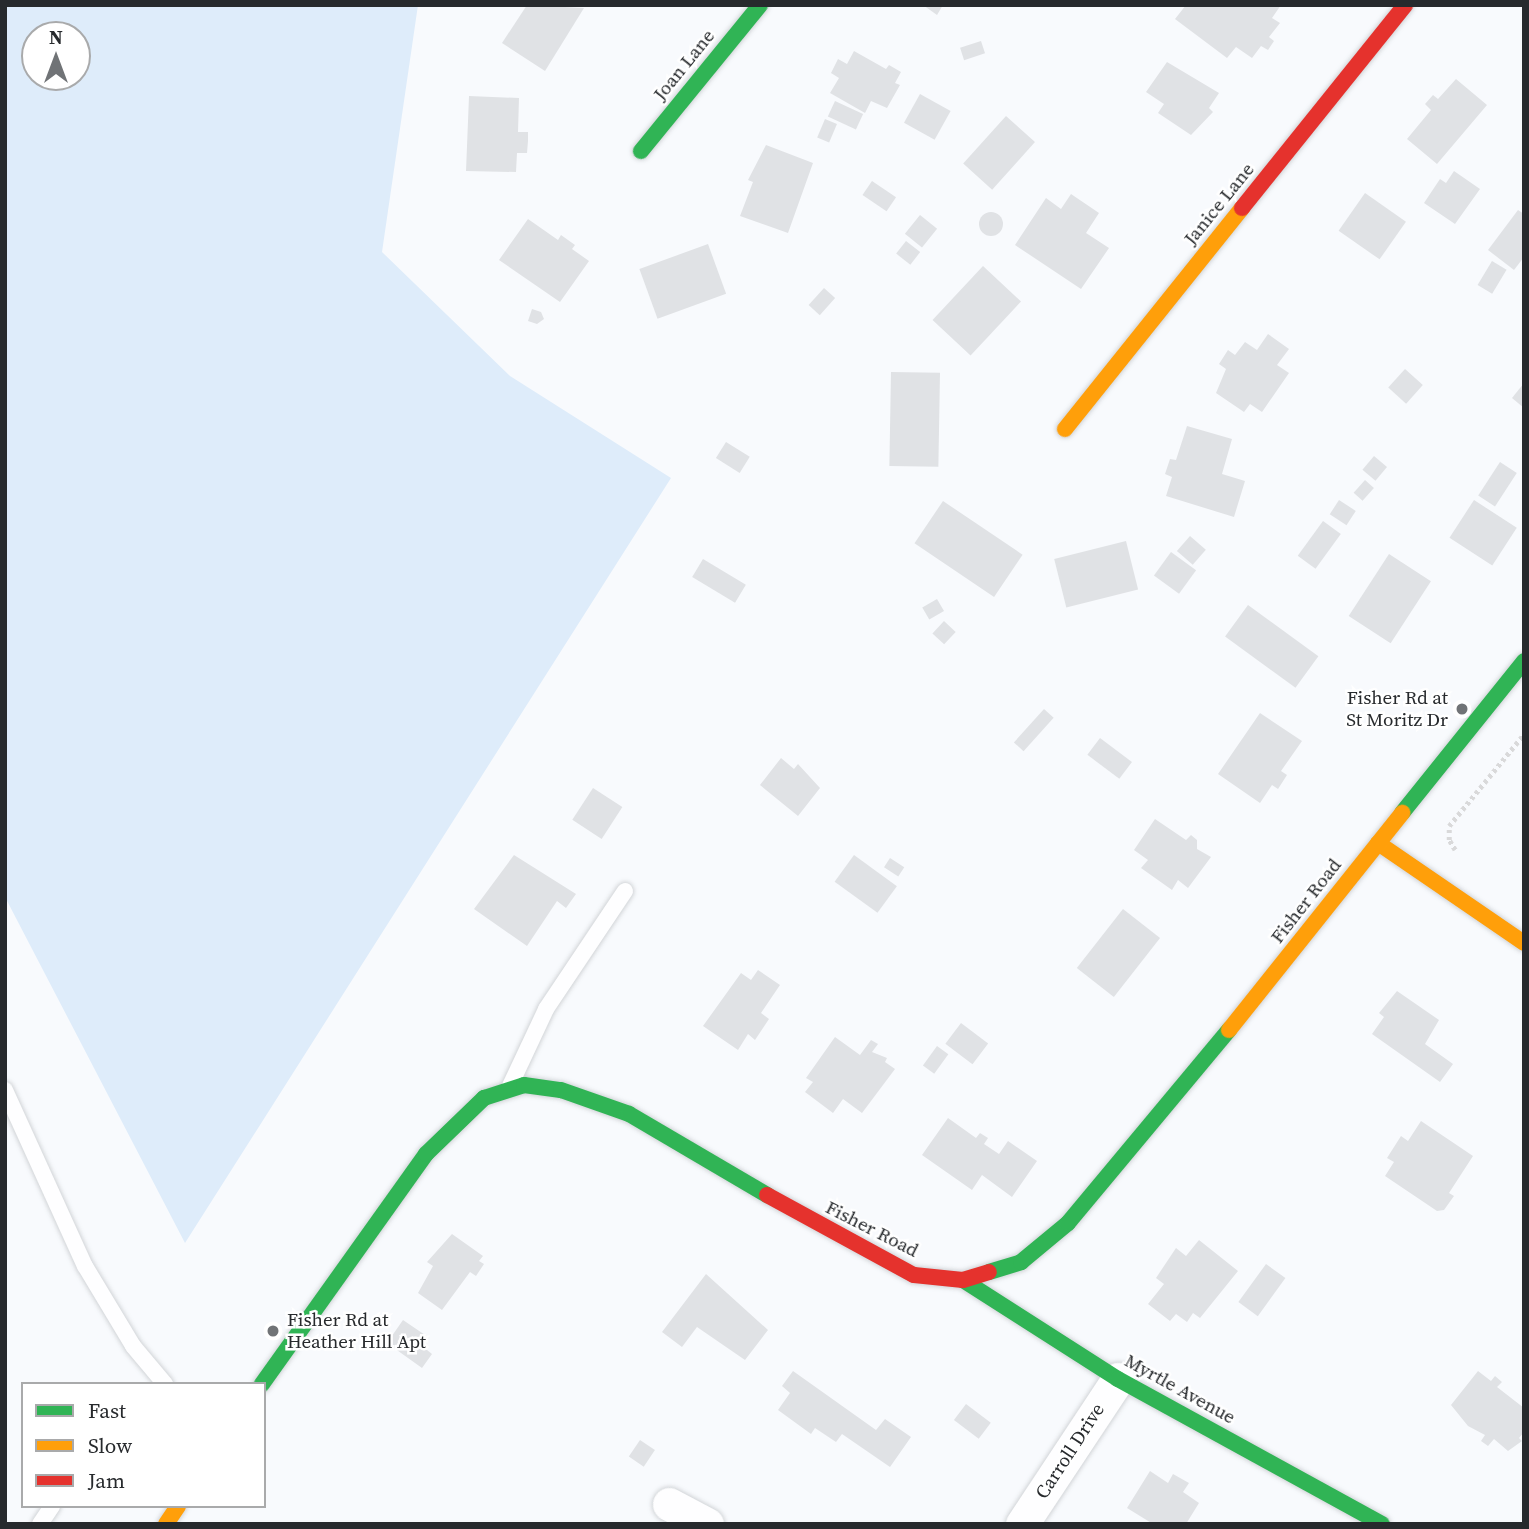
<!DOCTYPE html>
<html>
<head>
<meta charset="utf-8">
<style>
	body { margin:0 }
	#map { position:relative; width:1529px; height:1529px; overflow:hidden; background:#f8fafd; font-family:"Source Serif 4",serif }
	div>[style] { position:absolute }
	.green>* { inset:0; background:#deecfa }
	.building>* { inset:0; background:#e0e2e5; transform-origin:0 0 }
	.round { border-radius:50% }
	.path>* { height:4.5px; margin-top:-2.25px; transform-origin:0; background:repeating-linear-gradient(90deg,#d9d9da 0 3.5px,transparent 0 7px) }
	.roads { filter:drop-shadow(0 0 2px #d2d5d8) drop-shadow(0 0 2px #d2d5d8) }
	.lane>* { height:16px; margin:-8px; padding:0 8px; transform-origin:8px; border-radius:8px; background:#fefeff }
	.street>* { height:33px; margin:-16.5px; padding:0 16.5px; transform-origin:16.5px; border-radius:16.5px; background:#fefeff }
	.fast>* { height:16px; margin:-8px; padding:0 8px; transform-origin:8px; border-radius:8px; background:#30b455 }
	.slow>* { height:16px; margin:-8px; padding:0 8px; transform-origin:8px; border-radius:8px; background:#ff9f0a }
	.jam>* { height:16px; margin:-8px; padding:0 8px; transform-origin:8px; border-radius:8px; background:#e5322d }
	.dots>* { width:19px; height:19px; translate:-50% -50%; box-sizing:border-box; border:4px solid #fff; border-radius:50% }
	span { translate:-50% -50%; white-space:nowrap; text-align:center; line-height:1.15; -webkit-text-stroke:5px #fff; paint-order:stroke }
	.street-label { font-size:19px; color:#272a2d }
	.poi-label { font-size:19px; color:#272a2d }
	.right { translate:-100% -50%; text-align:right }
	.left { translate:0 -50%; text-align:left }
	.frame { position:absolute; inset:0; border:7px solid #272a2d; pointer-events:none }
	.legend { position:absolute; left:21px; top:1382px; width:245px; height:126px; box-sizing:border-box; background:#fff; border:2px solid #a9aaab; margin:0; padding:9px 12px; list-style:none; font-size:21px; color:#272a2d }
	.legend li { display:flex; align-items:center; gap:14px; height:35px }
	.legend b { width:35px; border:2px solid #a9aaab }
	.north { position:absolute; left:21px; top:21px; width:70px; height:70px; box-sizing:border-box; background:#fff; border:2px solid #a9aaab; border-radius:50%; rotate:0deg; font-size:19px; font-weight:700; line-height:28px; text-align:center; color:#272a2d }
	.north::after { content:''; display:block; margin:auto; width:24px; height:32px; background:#707376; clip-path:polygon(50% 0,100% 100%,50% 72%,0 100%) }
</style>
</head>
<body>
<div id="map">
	<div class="green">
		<i style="clip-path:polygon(evenodd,5px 5px,418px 5px,382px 252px,510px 376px,671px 478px,185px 1243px,5px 897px,5px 5px,35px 35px,77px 35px,77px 77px,35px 77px,35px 35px)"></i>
	</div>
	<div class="building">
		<i style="clip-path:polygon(527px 5px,584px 8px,545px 71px,502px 43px)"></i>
		<i style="clip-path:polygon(923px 5px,943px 5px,937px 15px)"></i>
		<i style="clip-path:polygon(1186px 5px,1281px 5px,1272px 18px,1280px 23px,1269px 37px,1274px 41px,1268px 50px,1261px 46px,1252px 58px,1236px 47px,1227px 58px,1175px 19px)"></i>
		<i style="left:981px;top:41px;width:13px;height:22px;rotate:72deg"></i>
		<i style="clip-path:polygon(854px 51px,886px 69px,889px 65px,901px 72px,895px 83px,900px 85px,887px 108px,871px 101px,865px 113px,830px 93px,839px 78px,831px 73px,838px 59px,847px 64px)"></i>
		<i style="clip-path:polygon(1167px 62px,1219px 93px,1209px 108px,1213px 112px,1191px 135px,1158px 113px,1164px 104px,1146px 92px)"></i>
		<i style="clip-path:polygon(1456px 79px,1487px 105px,1437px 164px,1407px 139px,1431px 110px,1425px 104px,1433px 95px,1438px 99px)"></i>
		<i style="left:920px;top:94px;width:35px;height:33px;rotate:29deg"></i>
		<i style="clip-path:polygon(469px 96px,519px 98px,518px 132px,528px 132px,528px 141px,527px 153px,517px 153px,516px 172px,466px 171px)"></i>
		<i style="left:835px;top:101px;width:31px;height:17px;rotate:25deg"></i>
		<i style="left:1006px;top:116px;width:39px;height:64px;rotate:42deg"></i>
		<i style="left:825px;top:119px;width:13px;height:20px;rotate:23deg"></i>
		<i style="clip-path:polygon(766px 145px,813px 163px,788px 233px,740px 216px,753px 182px,748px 180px)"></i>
		<i style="clip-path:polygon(1454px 171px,1480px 189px,1455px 224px,1424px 203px,1440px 179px,1446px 183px)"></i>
		<i style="left:872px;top:181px;width:29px;height:17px;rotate:34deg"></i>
		<i style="left:1365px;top:193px;width:50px;height:46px;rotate:35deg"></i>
		<i style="clip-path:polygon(1071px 194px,1099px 213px,1086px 233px,1109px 248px,1081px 289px,1015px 245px,1046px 198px,1061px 209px)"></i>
		<i style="clip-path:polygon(1518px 210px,1524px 214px,1524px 257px,1514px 270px,1488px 250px)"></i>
		<i class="round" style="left:979px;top:212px;width:24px;height:24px"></i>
		<i style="left:920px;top:215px;width:22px;height:24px;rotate:39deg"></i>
		<i style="clip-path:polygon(528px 219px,558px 240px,561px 235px,575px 245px,572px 249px,589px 261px,560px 302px,499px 260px)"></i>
		<i style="left:906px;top:241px;width:18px;height:16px;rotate:38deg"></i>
		<i style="left:708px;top:244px;width:53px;height:73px;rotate:70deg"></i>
		<i style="left:1492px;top:261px;width:17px;height:28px;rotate:31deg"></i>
		<i style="left:983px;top:266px;width:52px;height:74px;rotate:43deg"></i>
		<i style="left:824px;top:288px;width:15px;height:23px;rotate:42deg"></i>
		<i style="clip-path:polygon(532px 309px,541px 312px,544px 319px,537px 324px,528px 321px)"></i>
		<i style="clip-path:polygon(1268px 334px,1289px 349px,1277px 365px,1289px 373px,1262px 412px,1250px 404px,1244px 412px,1216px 393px,1226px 369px,1219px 364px,1228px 350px,1235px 355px,1245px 342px,1257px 350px)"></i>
		<i style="left:1405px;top:369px;width:24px;height:25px;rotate:42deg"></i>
		<i style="left:891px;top:372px;width:49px;height:94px;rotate:1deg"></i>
		<i style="clip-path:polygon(1524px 383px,1524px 408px,1512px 398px)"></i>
		<i style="clip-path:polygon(1187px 426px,1232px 439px,1222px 474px,1245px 481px,1234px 517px,1166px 496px,1172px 477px,1165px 474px,1170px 459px,1176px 460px)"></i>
		<i style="left:726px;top:442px;width:28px;height:19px;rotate:32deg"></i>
		<i style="left:1374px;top:456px;width:17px;height:18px;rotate:40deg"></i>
		<i style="left:1500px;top:462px;width:20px;height:40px;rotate:33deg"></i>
		<i style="left:1365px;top:480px;width:12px;height:17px;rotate:42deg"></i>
		<i style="left:1339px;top:500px;width:20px;height:17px;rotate:33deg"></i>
		<i style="left:1474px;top:500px;width:51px;height:45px;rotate:33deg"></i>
		<i style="left:943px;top:501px;width:96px;height:51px;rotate:34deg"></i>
		<i style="left:1323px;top:521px;width:22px;height:43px;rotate:36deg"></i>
		<i style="left:1190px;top:536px;width:21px;height:20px;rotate:41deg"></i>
		<i style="left:1126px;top:541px;width:50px;height:74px;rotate:76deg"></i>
		<i style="left:1171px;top:552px;width:31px;height:29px;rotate:36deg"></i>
		<i style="left:1389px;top:554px;width:50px;height:74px;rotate:33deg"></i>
		<i style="left:703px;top:559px;width:50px;height:21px;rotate:31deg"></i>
		<i style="left:937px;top:599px;width:14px;height:17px;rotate:60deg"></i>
		<i style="left:1248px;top:605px;width:87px;height:39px;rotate:36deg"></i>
		<i style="left:944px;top:621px;width:16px;height:17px;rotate:43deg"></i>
		<i style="left:1044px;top:709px;width:13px;height:45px;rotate:42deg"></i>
		<i style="clip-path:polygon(1260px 713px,1302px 741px,1281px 771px,1287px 775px,1278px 789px,1272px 785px,1260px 803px,1218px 774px)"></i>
		<i style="left:1100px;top:738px;width:40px;height:21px;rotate:37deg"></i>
		<i style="clip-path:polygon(781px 758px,794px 769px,798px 764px,820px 788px,798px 816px,760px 785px)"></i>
		<i style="left:593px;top:788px;width:35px;height:38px;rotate:33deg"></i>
		<i style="clip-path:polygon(1155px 819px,1186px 840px,1191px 835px,1197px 840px,1197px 849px,1211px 857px,1188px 888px,1178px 880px,1172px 890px,1141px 868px,1148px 860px,1134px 850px)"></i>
		<i style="clip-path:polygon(514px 855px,576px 894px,566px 908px,557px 901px,527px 946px,474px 909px)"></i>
		<i style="left:854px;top:855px;width:53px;height:33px;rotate:36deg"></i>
		<i style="left:890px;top:858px;width:17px;height:11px;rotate:33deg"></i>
		<i style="left:1123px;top:909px;width:47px;height:75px;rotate:38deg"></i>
		<i style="clip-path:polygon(758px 970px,780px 985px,761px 1013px,769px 1019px,755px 1040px,748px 1034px,738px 1050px,703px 1026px,741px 973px,751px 980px)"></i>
		<i style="clip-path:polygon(1397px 991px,1439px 1020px,1425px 1044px,1453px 1064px,1440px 1082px,1372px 1034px,1384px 1017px,1379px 1013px)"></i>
		<i style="left:961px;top:1023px;width:34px;height:26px;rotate:37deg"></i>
		<i style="clip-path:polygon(835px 1037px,860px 1055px,871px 1040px,878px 1044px,872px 1052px,887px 1058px,885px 1062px,895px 1069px,862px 1113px,843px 1099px,833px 1113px,805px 1092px,813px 1082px,806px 1078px)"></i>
		<i style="left:937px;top:1046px;width:14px;height:24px;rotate:36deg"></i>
		<i style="clip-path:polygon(948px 1118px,976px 1138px,980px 1133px,988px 1138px,984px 1144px,999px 1154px,1008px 1141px,1037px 1161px,1012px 1197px,982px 1175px,972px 1190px,922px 1155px)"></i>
		<i style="clip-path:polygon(1421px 1121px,1473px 1156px,1449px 1193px,1454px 1196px,1444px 1210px,1437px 1211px,1385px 1176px,1394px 1162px,1387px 1158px,1401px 1136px,1408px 1141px)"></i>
		<i style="clip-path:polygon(452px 1234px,483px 1256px,479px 1261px,484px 1264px,476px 1276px,470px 1272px,442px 1310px,418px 1293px,433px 1266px,427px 1262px)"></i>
		<i style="clip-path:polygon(1199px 1240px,1238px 1271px,1200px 1318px,1193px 1313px,1187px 1322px,1176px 1314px,1170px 1321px,1148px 1304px,1164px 1284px,1156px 1278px,1176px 1248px,1186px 1256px)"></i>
		<i style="left:1266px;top:1264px;width:24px;height:47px;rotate:36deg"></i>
		<i style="clip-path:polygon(706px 1274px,768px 1330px,745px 1360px,697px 1327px,682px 1347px,662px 1332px)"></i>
		<i style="clip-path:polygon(403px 1320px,428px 1337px,422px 1346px,432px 1354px,422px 1368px,387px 1343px)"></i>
		<i style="clip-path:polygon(793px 1371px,876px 1430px,885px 1419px,911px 1437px,890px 1467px,842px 1434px,836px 1442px,815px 1428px,811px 1434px,778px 1410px,790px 1393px,782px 1386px)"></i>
		<i style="clip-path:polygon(1478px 1371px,1491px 1381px,1495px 1376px,1502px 1382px,1497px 1387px,1524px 1408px,1524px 1432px,1519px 1438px,1522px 1441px,1508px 1451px,1494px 1439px,1488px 1446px,1481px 1441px,1485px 1435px,1468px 1426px,1451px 1405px)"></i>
		<i style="left:966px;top:1404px;width:31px;height:20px;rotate:37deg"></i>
		<i style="left:640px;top:1440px;width:18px;height:20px;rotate:34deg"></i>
		<i style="clip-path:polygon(1150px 1471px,1168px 1483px,1173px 1474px,1189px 1483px,1183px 1492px,1199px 1503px,1186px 1524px,1153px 1524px,1127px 1508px)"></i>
	</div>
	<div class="path">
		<i style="left:1455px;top:850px;width:12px;rotate:-121deg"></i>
		<i style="left:1449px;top:840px;width:14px;rotate:-90deg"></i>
		<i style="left:1449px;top:826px;width:119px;rotate:-50.8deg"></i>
	</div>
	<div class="roads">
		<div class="lane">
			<i style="left:510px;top:1086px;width:85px;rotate:-64.9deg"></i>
			<i style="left:546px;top:1009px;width:142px;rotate:-56.2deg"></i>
			<i style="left:5px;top:1090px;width:193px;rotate:65.6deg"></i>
			<i style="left:85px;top:1266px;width:93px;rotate:59deg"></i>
			<i style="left:133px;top:1346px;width:50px;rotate:49.9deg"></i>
			<i style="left:40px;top:1524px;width:22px;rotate:-56deg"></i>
		</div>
		<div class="street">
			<i style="left:669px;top:1504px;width:43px;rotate:27.8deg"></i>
			<i style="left:1022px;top:1524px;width:174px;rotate:-56.5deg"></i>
		</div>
		<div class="fast">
			<i style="left:641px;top:151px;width:188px;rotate:-50.8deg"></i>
			<i style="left:1402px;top:813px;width:195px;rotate:-51.2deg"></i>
			<i style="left:989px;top:1272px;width:34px;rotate:-17deg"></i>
			<i style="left:1021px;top:1262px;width:61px;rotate:-39.7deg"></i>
			<i style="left:1068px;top:1223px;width:251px;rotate:-50.2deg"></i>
			<i style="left:963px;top:1280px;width:184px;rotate:32.6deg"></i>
			<i style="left:1118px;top:1379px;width:301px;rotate:28.8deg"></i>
			<i style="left:262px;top:1384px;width:282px;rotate:-54.5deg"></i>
			<i style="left:426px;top:1154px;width:81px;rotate:-44deg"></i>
			<i style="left:484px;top:1098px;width:42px;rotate:-18deg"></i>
			<i style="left:524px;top:1085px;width:37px;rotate:8deg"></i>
			<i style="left:561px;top:1090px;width:72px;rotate:19.4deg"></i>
			<i style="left:629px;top:1114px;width:160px;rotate:30.4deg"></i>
		</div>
		<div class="slow">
			<i style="left:1065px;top:429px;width:283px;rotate:-51.3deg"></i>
			<i style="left:1378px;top:843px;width:177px;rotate:34.4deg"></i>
			<i style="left:1229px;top:1030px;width:278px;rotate:-51.4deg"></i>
			<i style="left:166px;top:1524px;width:22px;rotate:-56deg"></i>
		</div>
		<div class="jam">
			<i style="left:1242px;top:208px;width:260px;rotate:-51.2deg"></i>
			<i style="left:767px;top:1195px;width:167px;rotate:28.6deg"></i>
			<i style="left:914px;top:1275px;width:49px;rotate:5.8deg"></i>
			<i style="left:963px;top:1280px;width:27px;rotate:-17deg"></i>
		</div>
	</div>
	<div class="dots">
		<i style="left:1462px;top:709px;background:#707376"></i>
		<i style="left:273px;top:1331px;background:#707376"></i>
	</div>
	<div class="street-label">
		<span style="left:684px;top:65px;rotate:-51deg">Joan Lane</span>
		<span style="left:1219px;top:204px;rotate:-51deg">Janice Lane</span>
		<span style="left:1306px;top:901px;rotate:-52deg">Fisher Road</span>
		<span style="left:872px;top:1229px;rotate:27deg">Fisher Road</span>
		<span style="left:1180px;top:1389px;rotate:29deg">Myrtle Avenue</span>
		<span style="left:1070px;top:1451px;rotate:-57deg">Carroll Drive</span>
	</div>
	<div class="poi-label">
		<span class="right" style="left:1448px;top:709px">Fisher Rd at<br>St Moritz Dr</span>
		<span class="left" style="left:287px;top:1331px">Fisher Rd at<br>Heather Hill Apt</span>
	</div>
	<div class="frame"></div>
	<ul class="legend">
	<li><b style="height:9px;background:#30b455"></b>Fast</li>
	<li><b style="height:9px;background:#ff9f0a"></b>Slow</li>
	<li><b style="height:9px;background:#e5322d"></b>Jam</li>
	</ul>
	<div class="north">N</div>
</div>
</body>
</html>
